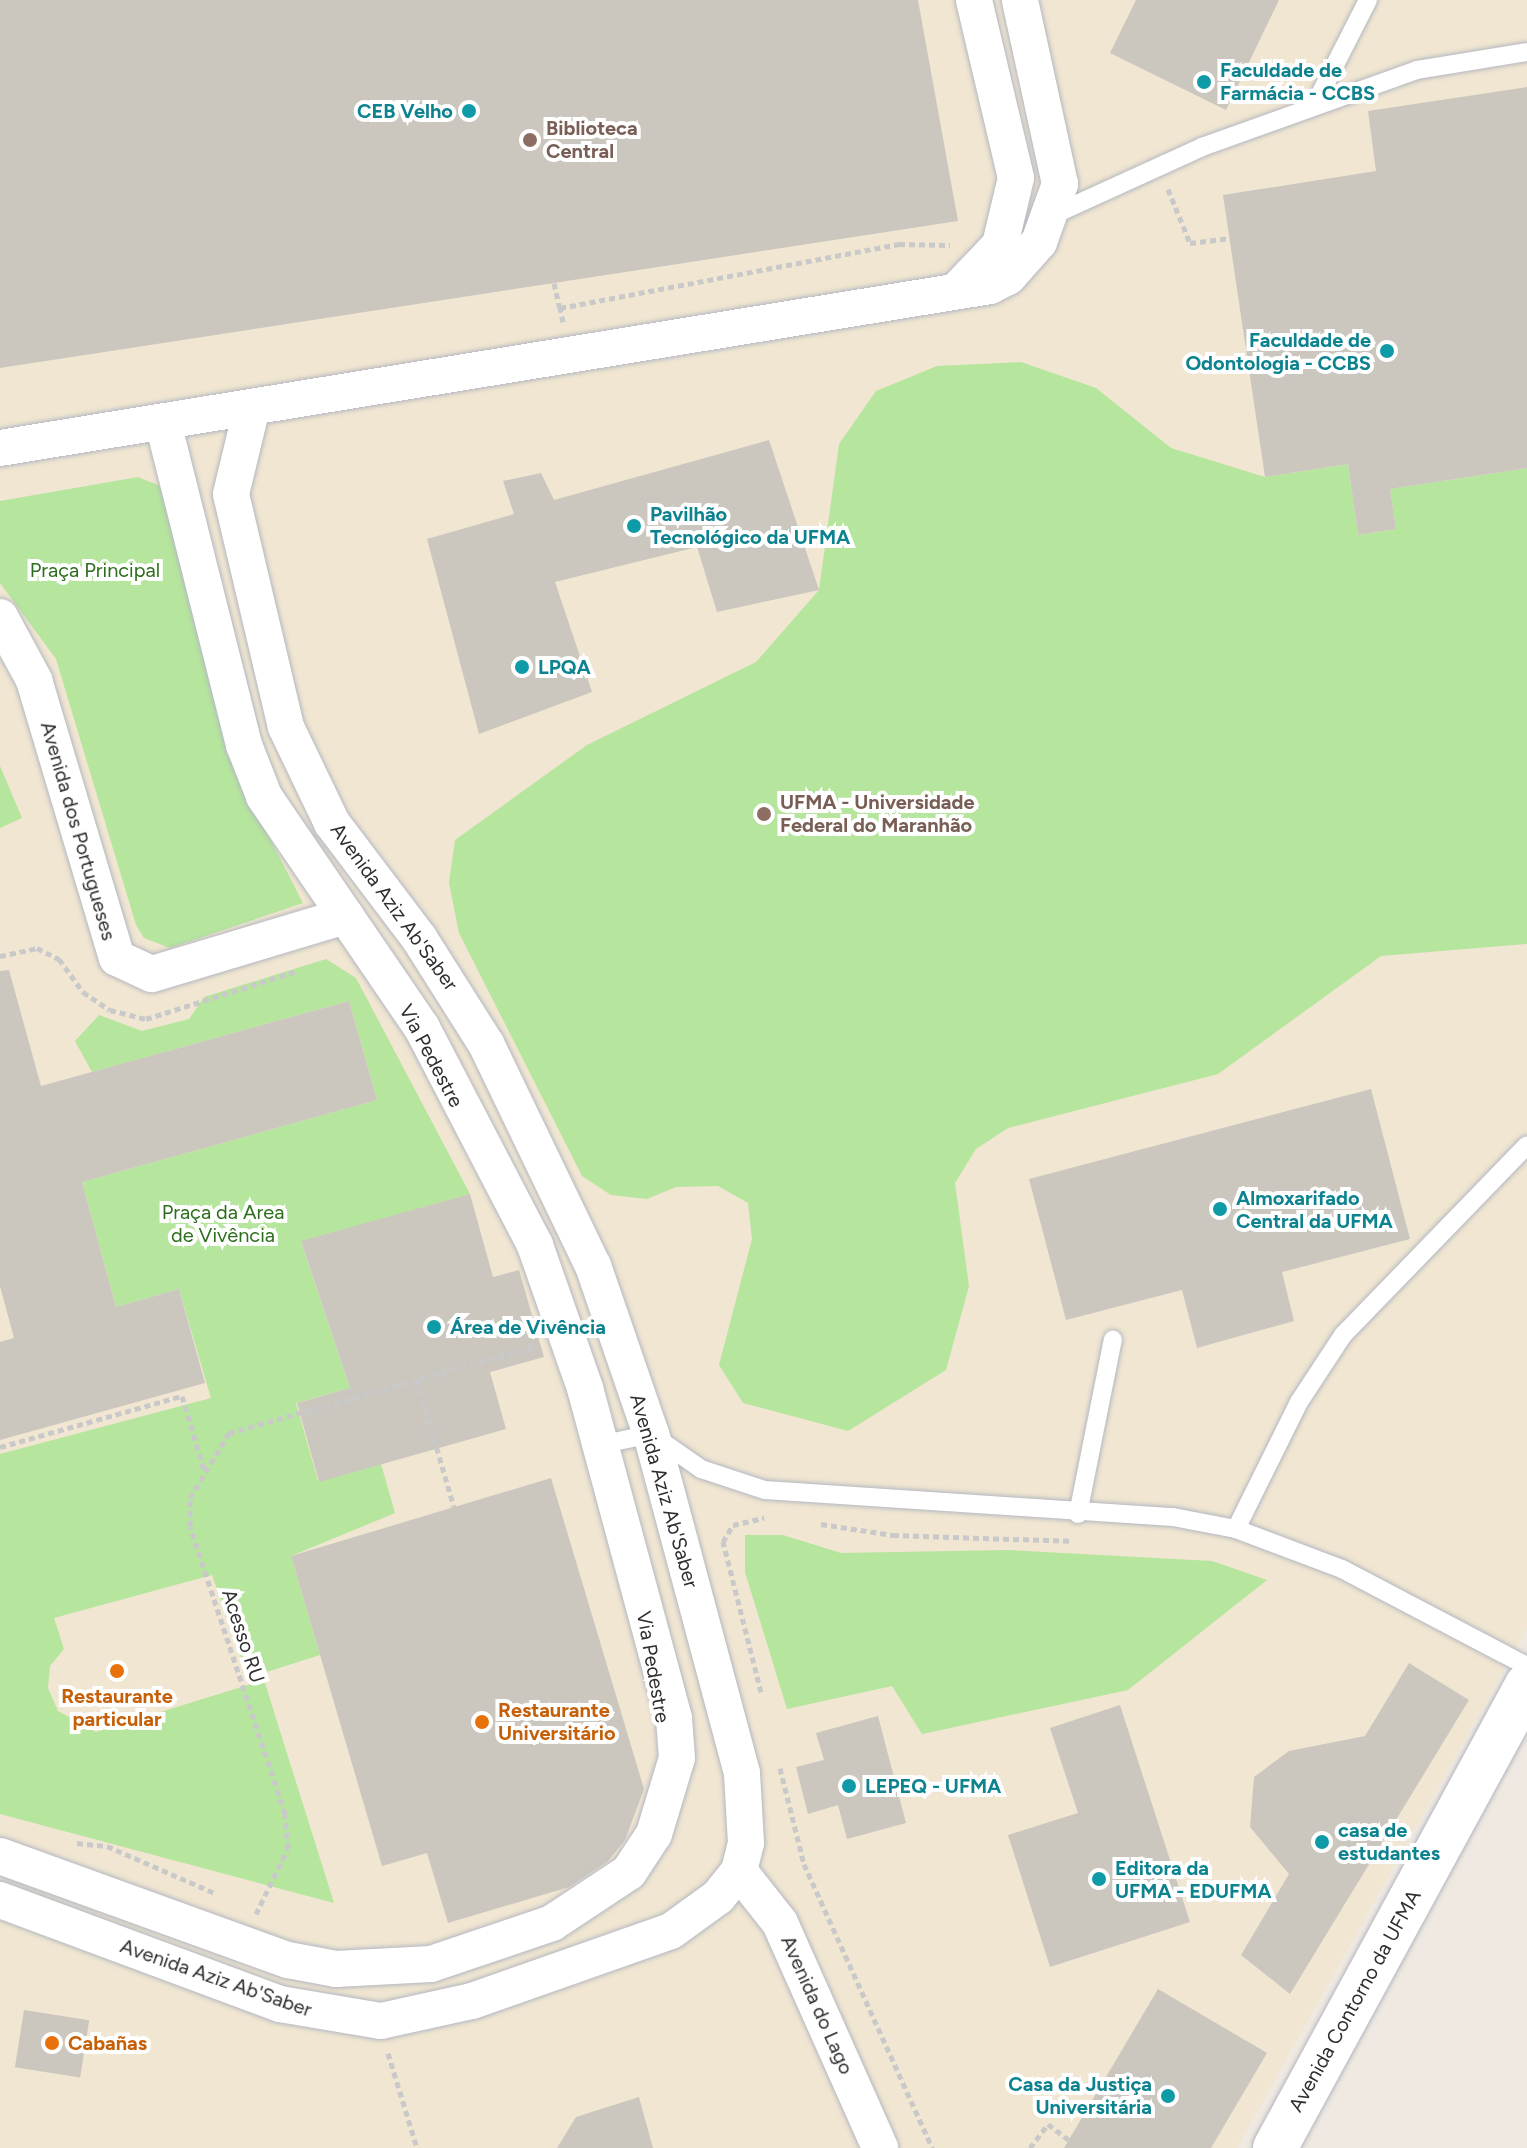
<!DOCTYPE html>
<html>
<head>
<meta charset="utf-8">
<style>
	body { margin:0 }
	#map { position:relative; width:1527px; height:2148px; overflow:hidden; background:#efe9e1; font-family:Figtree,sans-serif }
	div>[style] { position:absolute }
	.education>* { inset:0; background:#f0e6d1 }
	.green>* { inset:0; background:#b6e59e }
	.building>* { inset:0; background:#cbc7bf; transform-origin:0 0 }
	.path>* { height:5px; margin-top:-2.5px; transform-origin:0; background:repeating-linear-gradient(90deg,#c9c9c9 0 6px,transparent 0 10px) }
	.roads { filter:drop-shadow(0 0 2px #b4b7c1) drop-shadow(0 0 2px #b4b7c1) }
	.lane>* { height:18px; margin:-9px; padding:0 9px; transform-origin:9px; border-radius:9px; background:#fff }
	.street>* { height:36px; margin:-18px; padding:0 18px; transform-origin:18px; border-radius:18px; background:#fff }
	.secondary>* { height:44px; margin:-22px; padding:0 22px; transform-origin:22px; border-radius:22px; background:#fff }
	.dots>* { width:22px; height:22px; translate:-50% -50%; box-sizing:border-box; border:4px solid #fff; border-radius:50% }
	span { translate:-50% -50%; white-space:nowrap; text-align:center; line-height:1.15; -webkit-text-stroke:8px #fff; paint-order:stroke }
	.culture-label { font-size:20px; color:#0d838f; font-weight:700 }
	.left { translate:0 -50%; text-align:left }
	.right { translate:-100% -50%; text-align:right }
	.education-label { font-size:20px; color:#785e54; font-weight:700 }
	.park-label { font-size:20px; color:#2c6e1b }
	.street-label { font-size:20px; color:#2e2e2e }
	.food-label { font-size:20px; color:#c56008; font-weight:700 }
</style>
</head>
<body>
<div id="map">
	<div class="education">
		<i style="clip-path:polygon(0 0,1527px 0,1527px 1628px,1237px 2148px,0 2148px)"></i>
	</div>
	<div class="green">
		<i style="clip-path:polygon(1021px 362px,1096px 388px,1171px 448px,1265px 477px,1348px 464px,1358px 535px,1396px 529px,1390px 489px,1527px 468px,1527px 944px,1381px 956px,1218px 1074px,1008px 1128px,976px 1149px,955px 1183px,969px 1286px,946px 1370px,848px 1431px,743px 1403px,719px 1365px,752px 1239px,748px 1203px,718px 1186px,676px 1187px,647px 1199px,611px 1195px,582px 1176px,459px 933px,449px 883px,455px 840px,587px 745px,756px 662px,819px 590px,839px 444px,876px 391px,937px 366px)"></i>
		<i style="clip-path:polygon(138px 477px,160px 486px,240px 781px,303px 903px,170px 948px,144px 938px,136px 925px,56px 659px,0 583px,0 501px)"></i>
		<i style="clip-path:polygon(0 766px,22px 818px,0 828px)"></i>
		<i style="clip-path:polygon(326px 959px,356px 978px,470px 1194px,301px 1242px,350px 1388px,296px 1403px,318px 1481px,381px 1464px,395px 1513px,291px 1556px,320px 1655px,248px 1678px,212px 1575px,54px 1618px,64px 1649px,50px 1666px,48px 1688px,58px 1711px,96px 1732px,264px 1680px,334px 1903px,0 1814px,0 1454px,211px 1398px,179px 1289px,116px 1307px,82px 1182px,377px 1100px,349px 1001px,92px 1072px,75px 1041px,99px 1015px,142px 1031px,189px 1019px,204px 997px)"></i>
		<i style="clip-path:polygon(745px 1535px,783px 1535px,841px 1553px,1008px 1550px,1212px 1561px,1267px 1580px,1128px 1690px,922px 1734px,892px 1686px,787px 1709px,745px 1572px)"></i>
	</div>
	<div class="building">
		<i style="clip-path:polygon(0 0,918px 0,958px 221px,0 368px)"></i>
		<i style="clip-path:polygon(1136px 0,1279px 0,1226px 110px,1110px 53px)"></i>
		<i style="clip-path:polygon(1527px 87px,1527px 468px,1390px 489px,1396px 529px,1358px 535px,1348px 464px,1265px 477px,1223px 195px,1376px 171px,1368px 111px)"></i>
		<i style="clip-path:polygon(769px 440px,819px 590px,717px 612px,697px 547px,555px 582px,592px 692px,479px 734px,427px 539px,514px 514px,503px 481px,541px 473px,554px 500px)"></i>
		<i style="clip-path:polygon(9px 970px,41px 1086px,349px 1001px,377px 1100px,82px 1182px,116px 1307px,179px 1289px,205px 1383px,0 1440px,0 1342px,14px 1338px,0 1286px,0 971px)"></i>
		<i style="clip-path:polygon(1371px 1089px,1410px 1239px,1282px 1272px,1294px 1321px,1197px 1348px,1182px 1290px,1066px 1320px,1029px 1179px)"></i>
		<i style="clip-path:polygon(470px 1194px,493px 1277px,519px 1270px,544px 1357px,490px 1372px,506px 1429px,319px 1482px,297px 1403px,350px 1388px,301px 1241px)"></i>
		<i style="clip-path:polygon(551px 1478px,644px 1789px,625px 1840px,608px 1861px,569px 1887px,448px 1923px,427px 1853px,382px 1866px,291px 1556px)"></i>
		<i style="clip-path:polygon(1409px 1663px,1469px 1700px,1290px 1994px,1241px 1955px,1289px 1874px,1250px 1827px,1254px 1777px,1289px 1751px,1365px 1736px)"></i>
		<i style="clip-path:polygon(1120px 1705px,1190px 1922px,1050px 1967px,1008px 1835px,1078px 1813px,1050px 1728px)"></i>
		<i style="clip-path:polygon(878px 1716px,906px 1823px,847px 1839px,838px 1805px,808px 1814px,796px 1767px,824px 1760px,816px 1733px)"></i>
		<i style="clip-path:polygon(1158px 1989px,1267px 2053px,1211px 2148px,1064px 2148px)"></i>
		<i style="left:24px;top:2010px;width:66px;height:58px;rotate:9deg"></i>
		<i style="clip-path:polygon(639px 2097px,653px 2148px,557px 2148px,576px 2117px)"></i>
	</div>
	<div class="path">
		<i style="left:1168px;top:189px;width:58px;rotate:67.8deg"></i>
		<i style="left:1190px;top:243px;width:39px;rotate:-7deg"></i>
		<i style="left:554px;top:283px;width:26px;rotate:77deg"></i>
		<i style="left:563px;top:322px;width:14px;rotate:-102deg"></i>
		<i style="left:560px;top:308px;width:345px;rotate:-10.7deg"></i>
		<i style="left:899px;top:244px;width:51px;rotate:1.1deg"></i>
		<i style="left:0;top:956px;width:38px;rotate:-12deg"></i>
		<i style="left:37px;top:948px;width:25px;rotate:27deg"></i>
		<i style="left:59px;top:959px;width:41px;rotate:54deg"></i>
		<i style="left:83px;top:992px;width:32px;rotate:34deg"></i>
		<i style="left:110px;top:1010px;width:37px;rotate:14deg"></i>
		<i style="left:146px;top:1019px;width:158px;rotate:-17.6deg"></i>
		<i style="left:417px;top:1380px;width:132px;rotate:73.8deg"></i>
		<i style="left:0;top:1447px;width:189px;rotate:-15.7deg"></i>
		<i style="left:182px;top:1396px;width:80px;rotate:73.4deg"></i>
		<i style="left:821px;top:1524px;width:73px;rotate:8.7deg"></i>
		<i style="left:893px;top:1535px;width:177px;rotate:1.9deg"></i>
		<i style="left:761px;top:1692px;width:155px;rotate:-104.2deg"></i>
		<i style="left:723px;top:1542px;width:20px;rotate:-60deg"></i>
		<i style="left:733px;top:1525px;width:32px;rotate:-13deg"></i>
		<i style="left:780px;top:1768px;width:99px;rotate:76deg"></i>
		<i style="left:804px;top:1864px;width:312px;rotate:65.7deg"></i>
		<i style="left:77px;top:1843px;width:30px;rotate:6deg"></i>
		<i style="left:107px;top:1846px;width:120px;rotate:23.6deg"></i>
		<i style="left:256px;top:1914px;width:73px;rotate:-64.1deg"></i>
		<i style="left:288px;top:1848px;width:34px;rotate:-95deg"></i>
		<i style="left:285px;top:1814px;width:302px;rotate:-108.3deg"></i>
		<i style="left:190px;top:1527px;width:29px;rotate:-90deg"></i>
		<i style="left:190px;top:1498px;width:76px;rotate:-59deg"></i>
		<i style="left:229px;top:1433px;width:319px;rotate:-15.8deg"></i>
		<i style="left:388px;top:2053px;width:99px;rotate:73deg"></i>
		<i style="left:1030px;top:2148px;width:30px;rotate:-53deg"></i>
		<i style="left:1048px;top:2124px;width:26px;rotate:37deg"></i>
	</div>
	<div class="roads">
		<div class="lane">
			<i style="left:1314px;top:106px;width:119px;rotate:-63deg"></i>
			<i style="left:1053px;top:215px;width:164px;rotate:-24.5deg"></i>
			<i style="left:1202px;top:147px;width:228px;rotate:-19.7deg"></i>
			<i style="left:1417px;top:70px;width:111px;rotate:-9.3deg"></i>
			<i style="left:600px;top:1445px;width:52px;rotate:-12.2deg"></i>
			<i style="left:651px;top:1434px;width:61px;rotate:35deg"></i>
			<i style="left:701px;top:1469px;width:67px;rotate:18.2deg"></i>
			<i style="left:765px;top:1490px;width:409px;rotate:3.8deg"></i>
			<i style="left:1173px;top:1517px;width:64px;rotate:10.8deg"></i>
			<i style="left:1236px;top:1529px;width:113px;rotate:20.7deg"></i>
			<i style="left:1342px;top:1569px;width:209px;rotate:27.7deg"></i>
			<i style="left:1078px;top:1514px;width:178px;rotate:-78.7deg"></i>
			<i style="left:1236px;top:1529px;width:142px;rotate:-63.6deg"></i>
			<i style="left:1299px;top:1402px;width:80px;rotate:-56.7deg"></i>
			<i style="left:1343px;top:1335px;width:264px;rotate:-45.9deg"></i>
		</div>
		<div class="street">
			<i style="left:957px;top:290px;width:62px;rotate:-46.3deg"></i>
			<i style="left:1000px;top:245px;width:69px;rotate:-76.6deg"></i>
			<i style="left:1016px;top:178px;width:183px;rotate:-103.3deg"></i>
			<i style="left:0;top:448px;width:1003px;rotate:-9.29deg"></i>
			<i style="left:990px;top:286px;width:20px;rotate:-27deg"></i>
			<i style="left:1008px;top:277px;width:47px;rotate:-48.5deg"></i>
			<i style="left:1039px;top:242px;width:62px;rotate:-70.1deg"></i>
			<i style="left:1060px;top:184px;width:188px;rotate:-102.3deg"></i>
			<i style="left:0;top:617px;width:72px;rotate:61.6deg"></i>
			<i style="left:34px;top:680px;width:290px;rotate:73.4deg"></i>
			<i style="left:117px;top:958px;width:38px;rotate:25deg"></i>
			<i style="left:152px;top:974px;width:202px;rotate:-16.7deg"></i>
			<i style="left:0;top:1856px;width:306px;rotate:19.9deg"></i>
			<i style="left:288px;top:1960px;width:49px;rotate:10.6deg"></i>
			<i style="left:336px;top:1969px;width:95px;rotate:-3deg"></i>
			<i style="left:431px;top:1964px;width:128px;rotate:-18.7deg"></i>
			<i style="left:552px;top:1923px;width:92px;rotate:-33.5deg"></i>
			<i style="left:629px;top:1872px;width:45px;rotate:-56.7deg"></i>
			<i style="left:654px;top:1834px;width:79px;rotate:-73.2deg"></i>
			<i style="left:677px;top:1758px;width:40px;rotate:-94.3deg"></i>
			<i style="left:674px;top:1718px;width:342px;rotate:-105.1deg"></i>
			<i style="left:585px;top:1388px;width:151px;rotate:-109.3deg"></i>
			<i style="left:535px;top:1245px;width:245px;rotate:-117.5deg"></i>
			<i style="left:422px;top:1028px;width:281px;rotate:-124.3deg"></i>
			<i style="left:264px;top:796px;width:55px;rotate:-111.4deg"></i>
			<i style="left:244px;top:745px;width:333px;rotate:-104.1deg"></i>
			<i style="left:739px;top:1871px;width:66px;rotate:51.7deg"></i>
			<i style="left:780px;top:1923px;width:246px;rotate:66deg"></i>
			<i style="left:0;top:1900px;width:299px;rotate:20.4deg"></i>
			<i style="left:280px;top:2004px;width:102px;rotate:9.6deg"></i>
			<i style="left:381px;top:2021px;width:93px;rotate:-12.4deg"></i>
			<i style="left:472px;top:2001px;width:211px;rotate:-19.4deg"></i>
			<i style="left:671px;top:1931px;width:58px;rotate:-35.9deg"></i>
			<i style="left:718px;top:1897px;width:33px;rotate:-51deg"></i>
			<i style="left:739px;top:1871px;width:29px;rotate:-76deg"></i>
			<i style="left:746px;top:1843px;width:70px;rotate:-93.3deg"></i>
			<i style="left:742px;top:1773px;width:351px;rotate:-105deg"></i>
			<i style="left:651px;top:1434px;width:178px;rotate:-109deg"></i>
			<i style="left:593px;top:1266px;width:246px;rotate:-115.7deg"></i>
			<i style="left:486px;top:1044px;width:125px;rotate:-122.3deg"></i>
			<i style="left:419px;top:938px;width:144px;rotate:-127.1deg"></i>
			<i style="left:332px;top:823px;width:106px;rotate:-115.6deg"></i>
			<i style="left:286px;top:727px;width:239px;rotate:-103.3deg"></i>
			<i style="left:231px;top:494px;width:89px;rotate:-76.4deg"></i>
		</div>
		<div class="secondary">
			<i style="left:1275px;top:2148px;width:527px;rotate:-61.44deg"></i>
		</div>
	</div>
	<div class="dots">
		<i style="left:1204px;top:82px;background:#0f9aa8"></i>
		<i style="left:469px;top:111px;background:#0f9aa8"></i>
		<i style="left:530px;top:140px;background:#8d6e63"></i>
		<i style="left:1387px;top:351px;background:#0f9aa8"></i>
		<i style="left:634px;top:526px;background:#0f9aa8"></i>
		<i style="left:522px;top:667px;background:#0f9aa8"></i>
		<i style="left:764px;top:814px;background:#8d6e63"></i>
		<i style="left:1220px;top:1209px;background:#0f9aa8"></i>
		<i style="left:434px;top:1327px;background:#0f9aa8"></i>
		<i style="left:117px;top:1671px;background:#e8710a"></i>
		<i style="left:482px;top:1722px;background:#e8710a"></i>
		<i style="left:849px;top:1786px;background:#0f9aa8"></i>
		<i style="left:1322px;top:1842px;background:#0f9aa8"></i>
		<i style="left:1099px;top:1879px;background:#0f9aa8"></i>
		<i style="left:52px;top:2043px;background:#e8710a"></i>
		<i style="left:1168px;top:2096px;background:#0f9aa8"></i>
	</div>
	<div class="culture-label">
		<span class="left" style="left:1220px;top:82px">Faculdade de<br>Farmácia - CCBS</span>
		<span class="right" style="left:453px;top:111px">CEB Velho</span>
		<span class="right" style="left:1371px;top:352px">Faculdade de<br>Odontologia - CCBS</span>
		<span class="left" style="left:650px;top:526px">Pavilhão<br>Tecnológico da UFMA</span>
		<span class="left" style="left:538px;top:667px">LPQA</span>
		<span class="left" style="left:1236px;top:1210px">Almoxarifado<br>Central da UFMA</span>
		<span class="left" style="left:450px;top:1327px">Área de Vivência</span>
		<span class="left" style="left:865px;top:1786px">LEPEQ - UFMA</span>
		<span class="left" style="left:1338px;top:1842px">casa de<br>estudantes</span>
		<span class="left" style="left:1115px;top:1880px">Editora da<br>UFMA - EDUFMA</span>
		<span class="right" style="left:1152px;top:2096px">Casa da Justiça<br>Universitária</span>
	</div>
	<div class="education-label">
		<span class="left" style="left:546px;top:140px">Biblioteca<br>Central</span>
		<span class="left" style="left:780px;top:814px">UFMA - Universidade<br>Federal do Maranhão</span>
	</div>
	<div class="park-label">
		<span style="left:95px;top:570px">Praça Principal</span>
		<span style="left:223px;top:1224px">Praça da Area<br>de Vivência</span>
	</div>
	<div class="street-label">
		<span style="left:78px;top:831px;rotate:74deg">Avenida dos Portugueses</span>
		<span style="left:394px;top:907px;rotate:54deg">Avenida Aziz Ab'Saber</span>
		<span style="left:431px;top:1056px;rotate:62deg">Via Pedestre</span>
		<span style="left:664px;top:1491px;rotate:74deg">Avenida Aziz Ab'Saber</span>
		<span style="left:243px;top:1636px;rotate:72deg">Acesso RU</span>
		<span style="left:653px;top:1667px;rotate:80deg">Via Pedestre</span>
		<span style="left:216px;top:1978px;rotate:19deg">Avenida Aziz Ab'Saber</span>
		<span style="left:1355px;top:2001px;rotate:-61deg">Avenida Contorno da UFMA</span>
		<span style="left:817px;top:2005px;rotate:66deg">Avenida do Lago</span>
	</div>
	<div class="food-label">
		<span style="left:117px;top:1708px">Restaurante<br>particular</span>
		<span class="left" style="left:498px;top:1722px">Restaurante<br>Universitário</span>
		<span class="left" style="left:68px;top:2043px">Cabañas</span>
	</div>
</div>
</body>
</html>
